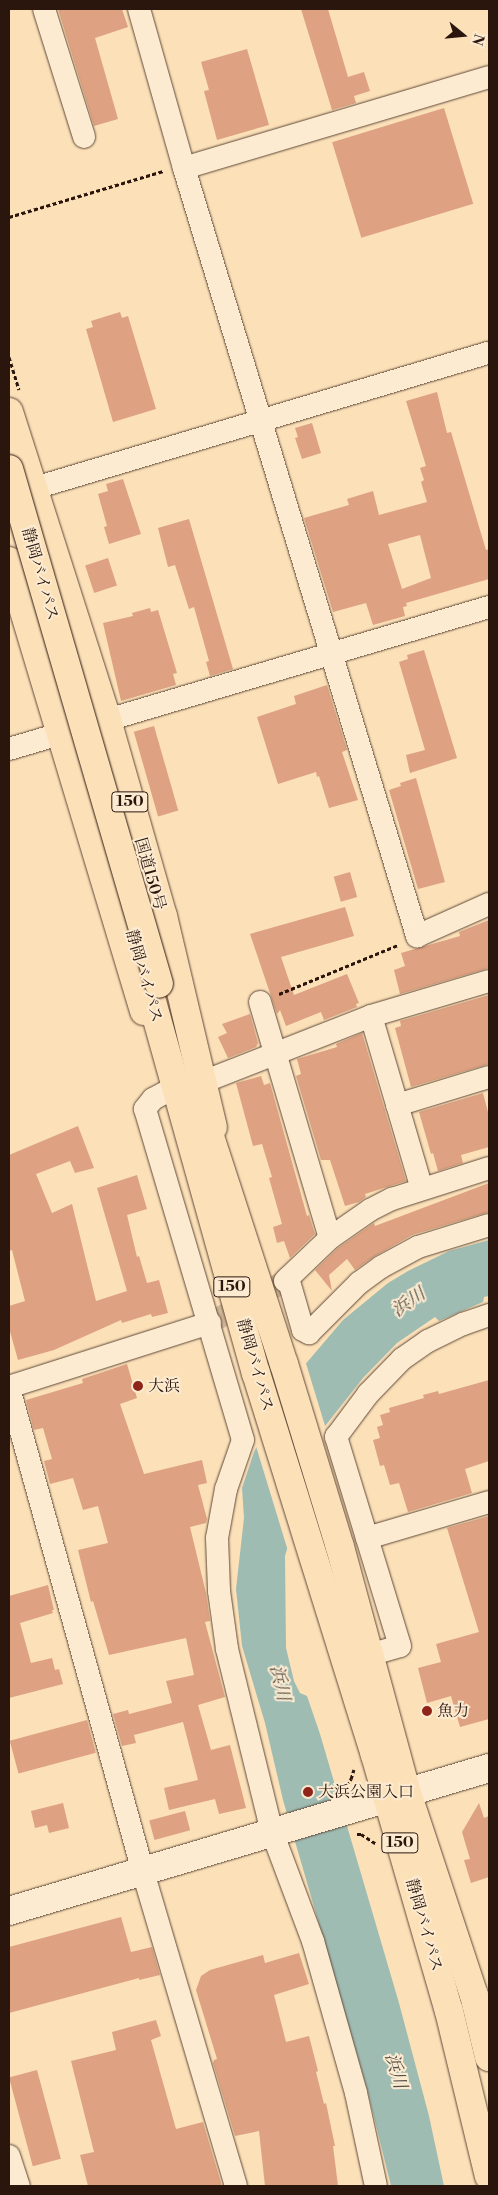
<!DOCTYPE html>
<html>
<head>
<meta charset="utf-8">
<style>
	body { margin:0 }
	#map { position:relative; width:498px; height:2195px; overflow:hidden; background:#fbe0b8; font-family:"Libre Bodoni","Noto Serif JP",serif }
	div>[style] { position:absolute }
	.water>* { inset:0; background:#9fbcb3 }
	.pier>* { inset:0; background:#fbe0b8 }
	.building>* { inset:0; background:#dea182; transform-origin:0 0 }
	.minor-tunnel>* { height:22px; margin-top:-11px; transform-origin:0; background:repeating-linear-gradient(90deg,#d1b896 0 22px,transparent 0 33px) }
	.path>* { height:3px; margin-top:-1.5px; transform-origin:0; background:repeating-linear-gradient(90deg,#2b160e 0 4px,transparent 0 6.5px) }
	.roads { filter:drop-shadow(0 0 1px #5f4838) drop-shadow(0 0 1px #5f4838) }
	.minor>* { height:22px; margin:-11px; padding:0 11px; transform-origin:11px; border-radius:11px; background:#fcebd1 }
	.tertiary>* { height:28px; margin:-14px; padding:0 14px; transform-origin:14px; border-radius:14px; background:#fcebd1 }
	.trunk>* { height:28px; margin:-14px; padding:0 14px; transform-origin:14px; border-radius:14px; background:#fbe0b8 }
	.bridges { filter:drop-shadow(0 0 1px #2b160e) drop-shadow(0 0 1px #2b160e) }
	.trunk-bridge>* { height:28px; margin:-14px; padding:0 14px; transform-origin:14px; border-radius:14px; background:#fbe0b8 }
	.dots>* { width:14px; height:14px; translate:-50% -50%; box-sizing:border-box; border:2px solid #fcebd1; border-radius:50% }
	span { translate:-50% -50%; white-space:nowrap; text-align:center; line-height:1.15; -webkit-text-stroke:4px #fcebd1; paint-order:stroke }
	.shield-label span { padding:1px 4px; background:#fcebd1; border:1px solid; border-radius:4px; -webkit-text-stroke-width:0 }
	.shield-label { font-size:15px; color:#2b160e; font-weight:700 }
	.street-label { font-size:16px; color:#2b160e }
	.poi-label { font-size:16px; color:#2b160e }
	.left { translate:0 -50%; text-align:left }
	.water-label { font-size:18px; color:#545048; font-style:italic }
	.frame { position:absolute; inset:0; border:10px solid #2b160e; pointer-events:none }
	.north { position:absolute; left:438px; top:10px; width:50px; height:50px; -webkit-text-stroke:4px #fcebd1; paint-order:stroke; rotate:107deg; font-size:14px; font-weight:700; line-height:20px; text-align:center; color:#2b160e }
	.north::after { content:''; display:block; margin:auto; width:18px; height:22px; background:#2b160e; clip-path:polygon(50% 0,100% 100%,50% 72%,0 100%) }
</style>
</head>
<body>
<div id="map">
	<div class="water">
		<i style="clip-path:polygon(489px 1240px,489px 1296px,484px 1297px,483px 1302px,439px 1321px,435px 1317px,397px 1343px,363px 1378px,322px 1430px,285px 1556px,286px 1648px,294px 1681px,300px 1693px,307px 1696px,320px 1734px,399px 2003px,429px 2116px,444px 2186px,391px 2186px,367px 2089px,283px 1800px,265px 1723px,242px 1646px,236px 1589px,244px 1518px,242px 1488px,254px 1452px,279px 1402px,303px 1367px,343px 1320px,388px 1283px,408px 1271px,449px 1251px)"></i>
	</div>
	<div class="pier">
		<i style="clip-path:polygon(305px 1360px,326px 1429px,288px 1551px,255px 1443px,277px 1401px)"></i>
	</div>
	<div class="building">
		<i style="clip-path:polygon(58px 9px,122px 9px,128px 27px,95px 38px,118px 119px,94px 126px)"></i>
		<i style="clip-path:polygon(301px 9px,328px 9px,348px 77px,364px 72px,370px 91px,354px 96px,356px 103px,332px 110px)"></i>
		<i style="clip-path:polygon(247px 49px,269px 125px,217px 140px,204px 91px,209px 90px,201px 62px)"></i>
		<i style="left:444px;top:108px;width:100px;height:117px;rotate:73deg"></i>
		<i style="clip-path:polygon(120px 312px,122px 318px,128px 316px,156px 409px,113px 422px,86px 329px,93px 327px,91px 321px)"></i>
		<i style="clip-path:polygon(evenodd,437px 392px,447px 433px,451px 432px,480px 530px,486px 550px,489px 549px,489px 579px,406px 603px,407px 606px,403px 607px,405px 616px,373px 625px,366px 603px,333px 612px,304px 518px,349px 505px,347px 499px,373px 491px,379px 515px,427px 502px,421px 482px,424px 480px,420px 468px,426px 466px,406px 401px,437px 392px,420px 535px,431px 578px,402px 589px,388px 544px,420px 535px)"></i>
		<i style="clip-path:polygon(312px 423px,321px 453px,302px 459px,295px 438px,298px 437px,295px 428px)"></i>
		<i style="clip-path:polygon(123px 479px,141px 534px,109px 544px,104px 527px,107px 526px,98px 494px,108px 491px,106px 484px)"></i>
		<i style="clip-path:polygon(189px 519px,233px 669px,210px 676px,206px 662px,209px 661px,194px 607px,189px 609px,175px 565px,168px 567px,158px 528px)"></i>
		<i style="left:108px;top:558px;width:29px;height:24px;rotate:72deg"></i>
		<i style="clip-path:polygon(150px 608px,151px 612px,158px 610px,177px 673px,173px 674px,176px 685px,121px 701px,103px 623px,133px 616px,132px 613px)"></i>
		<i style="clip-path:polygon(424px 650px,457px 758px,410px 773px,406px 755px,425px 750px,399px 662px,408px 659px,407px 655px)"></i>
		<i style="clip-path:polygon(327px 685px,347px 750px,342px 752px,358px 800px,329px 808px,319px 776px,317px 777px,316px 772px,278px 784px,257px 717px,296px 704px,294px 696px)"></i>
		<i style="left:154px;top:726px;width:88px;height:21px;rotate:74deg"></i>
		<i style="clip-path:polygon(416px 778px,445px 882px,418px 889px,389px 790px,401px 786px,400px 783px)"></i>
		<i style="left:350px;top:872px;width:26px;height:17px;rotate:74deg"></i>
		<i style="clip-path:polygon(345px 907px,354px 936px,281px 957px,294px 995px,347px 974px,359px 1003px,356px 1004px,357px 1007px,324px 1020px,321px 1012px,286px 1026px,280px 1010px,277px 1014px,250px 934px)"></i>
		<i style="clip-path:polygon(489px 920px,489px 968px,400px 994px,394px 970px,405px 966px,401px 953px,460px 936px,459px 932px)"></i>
		<i style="clip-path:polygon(489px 995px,489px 1064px,411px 1087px,395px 1028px,401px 1026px,400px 1021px)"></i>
		<i style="clip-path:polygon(250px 1014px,258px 1043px,256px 1047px,228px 1058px,218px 1037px,227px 1033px,222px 1024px)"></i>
		<i style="clip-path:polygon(362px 1033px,406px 1181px,365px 1194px,366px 1197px,359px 1202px,345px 1206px,330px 1160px,321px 1160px,296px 1076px,301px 1074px,297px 1059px,337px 1047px,336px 1044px)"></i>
		<i style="clip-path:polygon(261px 1076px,264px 1085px,270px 1083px,307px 1216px,309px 1215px,315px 1234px,290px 1258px,284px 1241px,277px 1243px,273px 1227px,282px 1224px,269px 1178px,272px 1177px,262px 1144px,253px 1146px,236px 1083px)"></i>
		<i style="clip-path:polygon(483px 1093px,489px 1116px,489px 1147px,461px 1155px,463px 1163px,438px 1171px,433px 1153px,431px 1154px,419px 1112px)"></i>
		<i style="clip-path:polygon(78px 1126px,94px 1168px,75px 1173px,70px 1161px,36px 1174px,52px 1213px,72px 1204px,96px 1301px,127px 1291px,97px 1188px,137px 1175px,147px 1209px,127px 1215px,137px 1257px,139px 1256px,147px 1283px,159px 1280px,168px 1313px,152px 1317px,151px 1314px,122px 1323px,121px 1320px,54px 1350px,18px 1360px,9px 1328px,9px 1306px,25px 1301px,12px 1250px,9px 1251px,9px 1155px)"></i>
		<i style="clip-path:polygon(489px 1183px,489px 1212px,412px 1235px,375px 1256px,355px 1270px,347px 1259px,329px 1275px,332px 1291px,315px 1270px,338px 1248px,374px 1223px,375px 1226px)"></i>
		<i style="clip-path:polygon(127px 1364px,137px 1398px,120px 1404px,144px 1474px,202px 1460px,207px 1483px,198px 1485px,207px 1519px,206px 1523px,190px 1527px,206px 1593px,210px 1621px,205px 1622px,225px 1697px,198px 1705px,211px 1750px,230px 1745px,246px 1808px,219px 1814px,215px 1799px,169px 1810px,164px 1788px,198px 1780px,183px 1722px,134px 1735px,136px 1743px,122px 1746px,113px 1714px,128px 1710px,129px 1714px,172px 1703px,166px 1681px,194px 1675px,186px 1638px,109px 1655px,93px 1601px,91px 1602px,78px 1550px,108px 1543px,98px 1506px,83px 1510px,73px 1478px,50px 1484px,44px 1461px,52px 1459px,43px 1428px,34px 1430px,27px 1404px,26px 1400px,83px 1383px,82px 1379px)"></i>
		<i style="clip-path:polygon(489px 1380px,489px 1461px,465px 1469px,472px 1493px,408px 1512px,399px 1483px,390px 1485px,384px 1465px,380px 1466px,373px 1440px,380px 1438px,377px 1427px,383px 1425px,380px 1415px,390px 1412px,389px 1408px,424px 1398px,423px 1395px,438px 1391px,439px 1394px)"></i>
		<i style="clip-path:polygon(489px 1516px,489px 1719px,460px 1727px,451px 1696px,427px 1703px,418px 1668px,441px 1662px,436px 1644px,479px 1632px,447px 1528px)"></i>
		<i style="clip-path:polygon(48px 1585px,54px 1610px,52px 1610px,53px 1613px,20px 1623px,31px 1663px,52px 1658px,55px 1670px,59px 1669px,63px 1684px,9px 1698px,9px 1596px)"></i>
		<i style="left:87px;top:1720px;width:34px;height:80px;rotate:75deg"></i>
		<i style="clip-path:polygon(63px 1803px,69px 1828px,49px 1833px,47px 1825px,35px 1828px,31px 1811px)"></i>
		<i style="clip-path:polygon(479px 1803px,484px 1818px,489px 1816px,489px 1877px,471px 1883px,464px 1860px,470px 1859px,462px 1832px)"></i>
		<i style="left:185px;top:1811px;width:20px;height:37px;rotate:75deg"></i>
		<i style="clip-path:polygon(121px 1917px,131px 1952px,152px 1947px,160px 1975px,139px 1980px,139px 1978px,9px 2013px,9px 1947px)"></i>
		<i style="clip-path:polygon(299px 1953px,309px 1984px,274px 1995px,286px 2042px,309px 2036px,318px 2071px,316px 2072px,324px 2104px,326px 2103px,335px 2146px,333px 2146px,338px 2186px,265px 2186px,259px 2131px,235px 2136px,213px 2063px,214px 2060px,217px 2059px,196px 1990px,201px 1976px,210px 1970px,263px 1955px,265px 1963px)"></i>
		<i style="clip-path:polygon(156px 2020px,161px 2036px,151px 2040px,176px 2129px,203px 2122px,222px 2186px,88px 2186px,80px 2155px,94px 2152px,71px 2061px,116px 2050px,112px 2032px)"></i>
		<i style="left:37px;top:2070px;width:92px;height:29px;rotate:75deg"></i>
	</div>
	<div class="minor-tunnel">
		<i style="left:210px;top:1323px;width:86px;rotate:-29.2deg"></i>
	</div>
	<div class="path">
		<i style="left:9px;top:217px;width:161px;rotate:-16.6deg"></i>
		<i style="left:9px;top:357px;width:34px;rotate:73deg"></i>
		<i style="left:279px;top:994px;width:129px;rotate:-22.4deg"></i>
		<i style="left:346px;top:1785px;width:8px;rotate:-50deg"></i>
		<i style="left:351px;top:1779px;width:10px;rotate:-73deg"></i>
		<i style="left:357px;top:1834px;width:4px"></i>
		<i style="left:361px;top:1834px;width:17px;rotate:33deg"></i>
	</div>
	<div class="roads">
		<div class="minor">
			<i style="left:44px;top:9px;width:134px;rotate:72.6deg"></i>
			<i style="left:139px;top:9px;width:165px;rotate:74.2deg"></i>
			<i style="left:184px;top:168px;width:803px;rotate:73.12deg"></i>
			<i style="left:417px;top:936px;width:79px;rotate:-24deg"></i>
			<i style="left:184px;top:168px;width:318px;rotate:-16.6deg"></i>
			<i style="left:18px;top:493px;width:491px;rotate:-16.6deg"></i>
			<i style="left:9px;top:749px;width:501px;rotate:-16.48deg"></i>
			<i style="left:260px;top:1002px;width:246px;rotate:73.5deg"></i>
			<i style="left:371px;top:1016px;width:180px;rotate:73.6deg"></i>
			<i style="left:203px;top:1082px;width:180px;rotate:-21.4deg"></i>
			<i style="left:371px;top:1016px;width:123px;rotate:-16.5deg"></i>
			<i style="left:168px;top:1091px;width:17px;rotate:152deg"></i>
			<i style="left:153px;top:1099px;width:13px;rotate:129deg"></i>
			<i style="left:145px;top:1109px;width:345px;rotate:73.5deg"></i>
			<i style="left:243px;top:1440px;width:52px;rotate:109.1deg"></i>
			<i style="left:226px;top:1489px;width:50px;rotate:100.4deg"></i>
			<i style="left:217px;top:1538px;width:53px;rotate:87.8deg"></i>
			<i style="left:219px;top:1591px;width:59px;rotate:82.1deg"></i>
			<i style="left:227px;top:1649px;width:188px;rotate:76.2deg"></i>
			<i style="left:272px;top:1832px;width:116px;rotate:69.4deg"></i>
			<i style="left:313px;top:1941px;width:158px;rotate:74.2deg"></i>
			<i style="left:356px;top:2093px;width:95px;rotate:77.9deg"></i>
			<i style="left:397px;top:1105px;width:96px;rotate:-16.9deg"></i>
			<i style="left:288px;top:1278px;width:54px;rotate:73.9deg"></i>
			<i style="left:303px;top:1330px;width:7px;rotate:27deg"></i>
			<i style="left:309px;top:1333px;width:71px;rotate:-45deg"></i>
			<i style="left:359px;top:1283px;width:27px;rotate:-36deg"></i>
			<i style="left:381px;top:1267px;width:42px;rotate:-28.4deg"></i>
			<i style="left:418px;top:1247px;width:74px;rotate:-17.2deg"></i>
			<i style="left:285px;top:1281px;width:62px;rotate:-43.7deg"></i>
			<i style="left:330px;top:1238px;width:49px;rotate:-35deg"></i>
			<i style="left:370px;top:1210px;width:25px;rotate:-27deg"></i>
			<i style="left:392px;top:1199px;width:102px;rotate:-17.7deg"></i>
			<i style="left:9px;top:1387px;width:211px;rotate:-17.7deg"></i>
			<i style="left:9px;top:1388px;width:502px;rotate:74.52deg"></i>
			<i style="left:143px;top:1872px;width:327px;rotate:73.5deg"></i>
			<i style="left:367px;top:1538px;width:127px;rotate:-16.4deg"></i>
			<i style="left:369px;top:1655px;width:32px;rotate:-16deg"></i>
			<i style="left:400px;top:1646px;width:219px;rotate:-107deg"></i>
			<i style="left:336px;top:1437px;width:54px;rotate:-53.3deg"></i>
			<i style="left:368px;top:1394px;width:49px;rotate:-45.8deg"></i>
			<i style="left:402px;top:1359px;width:32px;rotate:-35deg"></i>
			<i style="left:428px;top:1341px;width:39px;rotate:-26deg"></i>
			<i style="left:463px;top:1324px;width:28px;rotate:-19deg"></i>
			<i style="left:9px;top:2156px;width:32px;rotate:72deg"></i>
		</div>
		<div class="tertiary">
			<i style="left:9px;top:1911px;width:501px;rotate:-16.59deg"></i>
		</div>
		<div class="trunk">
			<i style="left:9px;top:412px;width:323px;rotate:72.3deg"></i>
			<i style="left:107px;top:720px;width:204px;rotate:74.1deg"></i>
			<i style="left:163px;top:916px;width:217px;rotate:76.7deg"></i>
			<i style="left:9px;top:561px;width:470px;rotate:73.3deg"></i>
			<i style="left:148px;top:987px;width:401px;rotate:74.4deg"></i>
			<i style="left:256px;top:1373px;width:400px;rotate:72.7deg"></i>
			<i style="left:375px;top:1755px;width:266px;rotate:73.9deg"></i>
			<i style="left:449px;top:2011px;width:170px;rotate:76.4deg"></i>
			<i style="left:201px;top:1109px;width:268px;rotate:72deg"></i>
			<i style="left:284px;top:1364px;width:191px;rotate:73deg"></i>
			<i style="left:340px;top:1547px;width:255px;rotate:74.8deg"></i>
			<i style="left:407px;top:1793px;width:213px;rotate:71.7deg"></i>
			<i style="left:474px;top:1995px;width:64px;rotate:76.4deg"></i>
		</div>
	</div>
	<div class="bridges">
		<div class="trunk-bridge">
			<i style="left:9px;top:469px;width:536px;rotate:73.76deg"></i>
		</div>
	</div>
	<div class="dots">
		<i style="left:138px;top:1386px;background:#8f2418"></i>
		<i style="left:427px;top:1711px;background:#8f2418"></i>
		<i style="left:308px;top:1792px;background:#8f2418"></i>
	</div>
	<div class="shield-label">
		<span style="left:130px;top:802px">150</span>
		<span style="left:232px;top:1287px">150</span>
		<span style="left:400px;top:1843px">150</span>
	</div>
	<div class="street-label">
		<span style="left:40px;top:574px;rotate:74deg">静岡バイパス</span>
		<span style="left:150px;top:874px;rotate:74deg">国道150号</span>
		<span style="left:144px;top:976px;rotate:74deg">静岡バイパス</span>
		<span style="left:255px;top:1365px;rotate:74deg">静岡バイパス</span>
		<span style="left:424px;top:1925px;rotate:74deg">静岡バイパス</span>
	</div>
	<div class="poi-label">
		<span class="left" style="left:148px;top:1386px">大浜</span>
		<span class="left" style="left:437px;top:1711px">魚力</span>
		<span class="left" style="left:318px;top:1792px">大浜公園入口</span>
	</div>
	<div class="water-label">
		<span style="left:409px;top:1303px;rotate:-35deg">浜川</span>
		<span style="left:279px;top:1683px;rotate:77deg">浜川</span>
		<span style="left:395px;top:2071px;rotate:74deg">浜川</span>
	</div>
	<div class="frame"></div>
	<div class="north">N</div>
</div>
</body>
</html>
